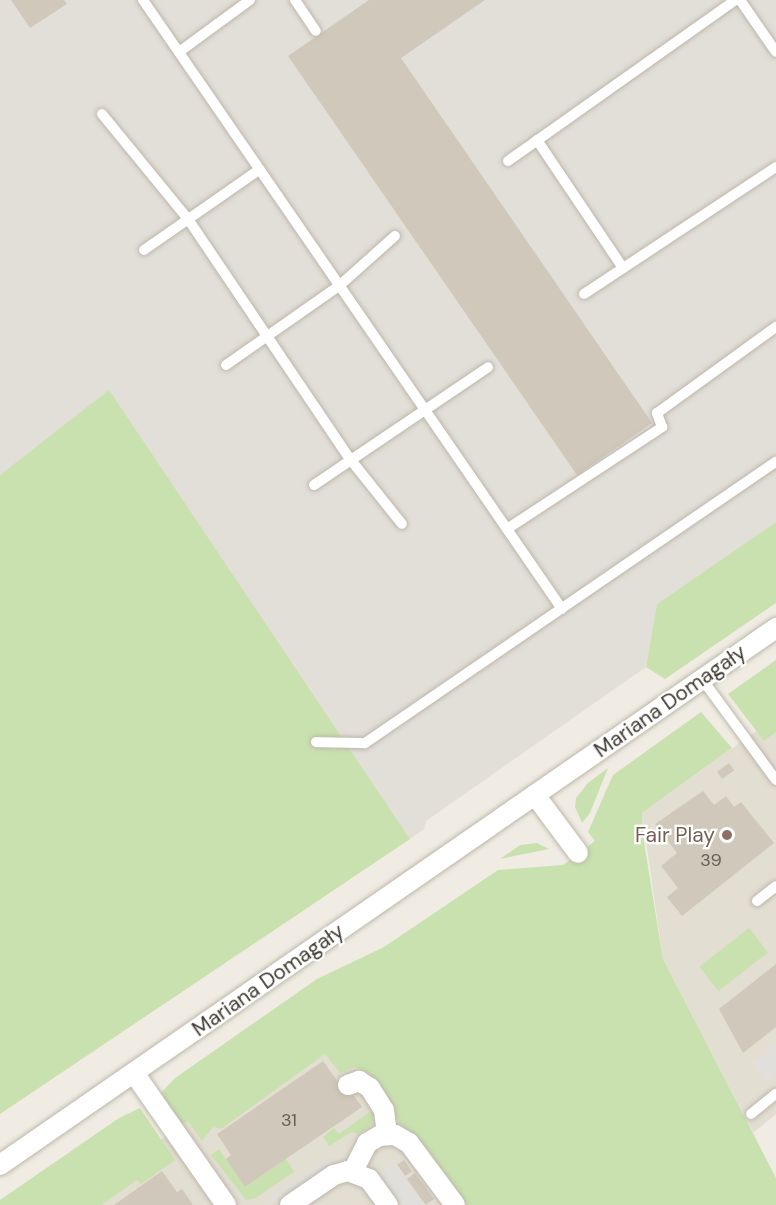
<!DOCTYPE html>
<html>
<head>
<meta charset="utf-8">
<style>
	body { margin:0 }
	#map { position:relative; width:776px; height:1205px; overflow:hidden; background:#f0ece3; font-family:"DM Sans",sans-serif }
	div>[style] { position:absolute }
	.residential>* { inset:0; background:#e3ded2 }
	.industrial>* { inset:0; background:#e2ded8 }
	.green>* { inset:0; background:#c9e1af; transform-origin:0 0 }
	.parking>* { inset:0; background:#e1dfdb }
	.building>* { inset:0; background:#d0c8ba; transform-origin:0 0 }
	.roads { filter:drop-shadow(0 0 2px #bdb7aa) drop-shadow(0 0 2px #bdb7aa) }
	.lane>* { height:10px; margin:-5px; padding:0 5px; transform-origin:5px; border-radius:5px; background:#fff }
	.street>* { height:20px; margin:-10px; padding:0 10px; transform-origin:10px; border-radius:10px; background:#fff }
	.dots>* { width:16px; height:16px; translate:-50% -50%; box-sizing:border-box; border:3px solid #fff; border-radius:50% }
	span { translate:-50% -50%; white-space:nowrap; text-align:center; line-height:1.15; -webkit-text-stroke:4.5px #fff; paint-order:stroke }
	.number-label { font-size:18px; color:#655f56 }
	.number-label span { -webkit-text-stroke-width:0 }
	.street-label { font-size:21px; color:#413c34 }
	.education-label { font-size:21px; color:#785e54 }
	.right { translate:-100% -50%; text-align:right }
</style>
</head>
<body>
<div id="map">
	<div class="residential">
		<i style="clip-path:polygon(776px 717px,776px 1114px,753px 1133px,663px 959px,642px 813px)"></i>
		<i style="clip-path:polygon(333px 1025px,472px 1205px,71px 1205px,181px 1125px)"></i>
	</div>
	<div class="industrial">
		<i style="clip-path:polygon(0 0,776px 0,776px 522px,657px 604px,646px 667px,426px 821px,424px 829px,410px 839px,109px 391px,0 475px)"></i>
	</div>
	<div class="green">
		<i style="clip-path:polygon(109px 390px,410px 839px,0 1114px,0 475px)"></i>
		<i style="clip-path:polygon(776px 522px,776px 603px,665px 679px,646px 667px,657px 604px)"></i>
		<i style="clip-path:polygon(776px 660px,776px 732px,764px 741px,728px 694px)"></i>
		<i style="clip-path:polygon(701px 712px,732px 748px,642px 813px,644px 842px,663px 959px,776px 1178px,776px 1205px,467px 1205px,401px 1126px,390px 1102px,367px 1072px,354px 1067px,340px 1073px,325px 1054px,221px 1129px,213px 1127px,202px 1141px,188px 1121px,181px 1125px,160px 1094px,175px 1078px,317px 979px,384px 947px,498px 870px,563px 865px,595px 841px,588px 832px,613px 775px)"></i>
		<i style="clip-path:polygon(608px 768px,590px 813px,582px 823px,575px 807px,576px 798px,588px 783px)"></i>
		<i style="clip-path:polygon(537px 843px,549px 849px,500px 859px,520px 845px)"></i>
		<i style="left:749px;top:928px;width:31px;height:63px;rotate:52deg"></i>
		<i style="clip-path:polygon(362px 1092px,375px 1106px,372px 1124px,359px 1134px,352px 1132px,329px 1146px,323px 1137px,334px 1128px,339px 1134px,371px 1111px)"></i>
		<i style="clip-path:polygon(140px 1108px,175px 1160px,141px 1184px,137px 1180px,101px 1205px,0 1205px,0 1200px,119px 1118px)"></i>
		<i style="clip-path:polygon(219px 1149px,245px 1187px,286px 1159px,294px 1172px,256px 1198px,246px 1200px,211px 1155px)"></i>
	</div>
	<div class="parking">
		<i style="clip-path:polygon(776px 1044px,776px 1072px,766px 1081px,753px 1063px)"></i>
		<i style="clip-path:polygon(324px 1160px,342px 1162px,269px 1205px,271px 1197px)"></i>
		<i style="clip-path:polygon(394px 1162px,423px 1205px,401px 1205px,379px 1173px)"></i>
	</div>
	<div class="building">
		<i style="clip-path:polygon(11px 0,64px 0,67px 4px,30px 28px)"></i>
		<i style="clip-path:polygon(369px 0,485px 0,401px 58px,652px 423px,577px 475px,288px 56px)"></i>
		<i style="left:729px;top:763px;width:9px;height:15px;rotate:54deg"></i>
		<i style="clip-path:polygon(703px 791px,714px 805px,726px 796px,734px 807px,741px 802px,774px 843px,682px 916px,667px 897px,678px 888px,661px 866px,677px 853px,655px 824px)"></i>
		<i style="clip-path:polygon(776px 964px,776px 1027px,743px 1053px,719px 1009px)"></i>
		<i style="clip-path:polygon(323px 1061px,338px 1082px,342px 1079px,362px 1107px,245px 1187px,226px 1159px,231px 1155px,217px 1134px)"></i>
		<i style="left:404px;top:1160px;width:14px;height:8px;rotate:56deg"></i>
		<i style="clip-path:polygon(162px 1171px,177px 1192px,182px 1189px,193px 1205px,114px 1205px)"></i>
		<i style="left:415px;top:1173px;width:32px;height:10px;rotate:54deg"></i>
	</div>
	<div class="roads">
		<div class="lane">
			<i style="left:143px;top:0;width:739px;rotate:55.47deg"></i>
			<i style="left:295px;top:0;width:37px;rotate:56deg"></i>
			<i style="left:740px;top:0;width:63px;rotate:55.3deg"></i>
			<i style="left:179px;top:52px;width:88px;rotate:-36.2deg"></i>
			<i style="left:102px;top:114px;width:136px;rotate:50.7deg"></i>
			<i style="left:188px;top:219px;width:290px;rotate:56deg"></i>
			<i style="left:350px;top:459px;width:83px;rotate:51.3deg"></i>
			<i style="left:537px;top:140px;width:154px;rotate:56.1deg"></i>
			<i style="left:508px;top:161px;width:278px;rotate:-35.3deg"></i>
			<i style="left:144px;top:250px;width:141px;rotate:-34.9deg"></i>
			<i style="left:584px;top:294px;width:230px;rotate:-33.5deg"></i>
			<i style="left:226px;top:365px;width:138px;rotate:-35deg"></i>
			<i style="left:339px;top:286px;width:75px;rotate:-41.8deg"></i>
			<i style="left:314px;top:485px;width:210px;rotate:-34.1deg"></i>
			<i style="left:507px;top:529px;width:186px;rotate:-33.3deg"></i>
			<i style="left:662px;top:427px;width:15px;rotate:-110deg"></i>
			<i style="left:657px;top:413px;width:147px;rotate:-35.9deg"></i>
			<i style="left:702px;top:679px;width:125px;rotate:53.8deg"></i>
			<i style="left:316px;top:742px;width:49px;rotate:1.2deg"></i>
			<i style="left:365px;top:743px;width:498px;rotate:-34.4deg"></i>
			<i style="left:757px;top:901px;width:24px;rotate:-38deg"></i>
			<i style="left:751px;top:1114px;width:32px;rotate:-39deg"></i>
		</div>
		<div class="street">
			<i style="left:535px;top:795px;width:72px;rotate:53.4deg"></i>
			<i style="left:134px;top:1073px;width:161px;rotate:55.1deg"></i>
			<i style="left:348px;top:1085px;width:12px;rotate:-20deg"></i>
			<i style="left:359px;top:1081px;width:13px;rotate:32deg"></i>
			<i style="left:370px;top:1088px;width:26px;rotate:58deg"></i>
			<i style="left:384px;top:1110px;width:23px;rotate:83deg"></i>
			<i style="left:0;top:1165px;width:944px;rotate:-34.68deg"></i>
			<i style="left:353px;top:1171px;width:31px;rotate:-63deg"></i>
			<i style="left:367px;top:1143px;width:14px;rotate:-30deg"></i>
			<i style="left:379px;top:1136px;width:16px;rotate:-4deg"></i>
			<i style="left:395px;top:1135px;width:16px;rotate:30deg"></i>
			<i style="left:409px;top:1143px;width:77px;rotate:53.4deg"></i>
			<i style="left:290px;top:1205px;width:53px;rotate:-34.3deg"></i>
			<i style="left:334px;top:1175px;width:15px;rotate:-16deg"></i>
			<i style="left:348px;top:1171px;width:22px;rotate:21deg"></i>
			<i style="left:369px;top:1179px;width:32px;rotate:54deg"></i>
		</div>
	</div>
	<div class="dots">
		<i style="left:727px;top:835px;background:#8d6e63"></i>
	</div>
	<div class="number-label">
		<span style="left:711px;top:860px">39</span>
		<span style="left:289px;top:1120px">31</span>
	</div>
	<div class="street-label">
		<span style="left:670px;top:701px;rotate:-35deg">Mariana Domagały</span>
		<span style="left:268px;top:980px;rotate:-35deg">Mariana Domagały</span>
	</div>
	<div class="education-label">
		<span class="right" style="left:715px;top:835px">Fair Play</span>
	</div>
</div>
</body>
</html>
